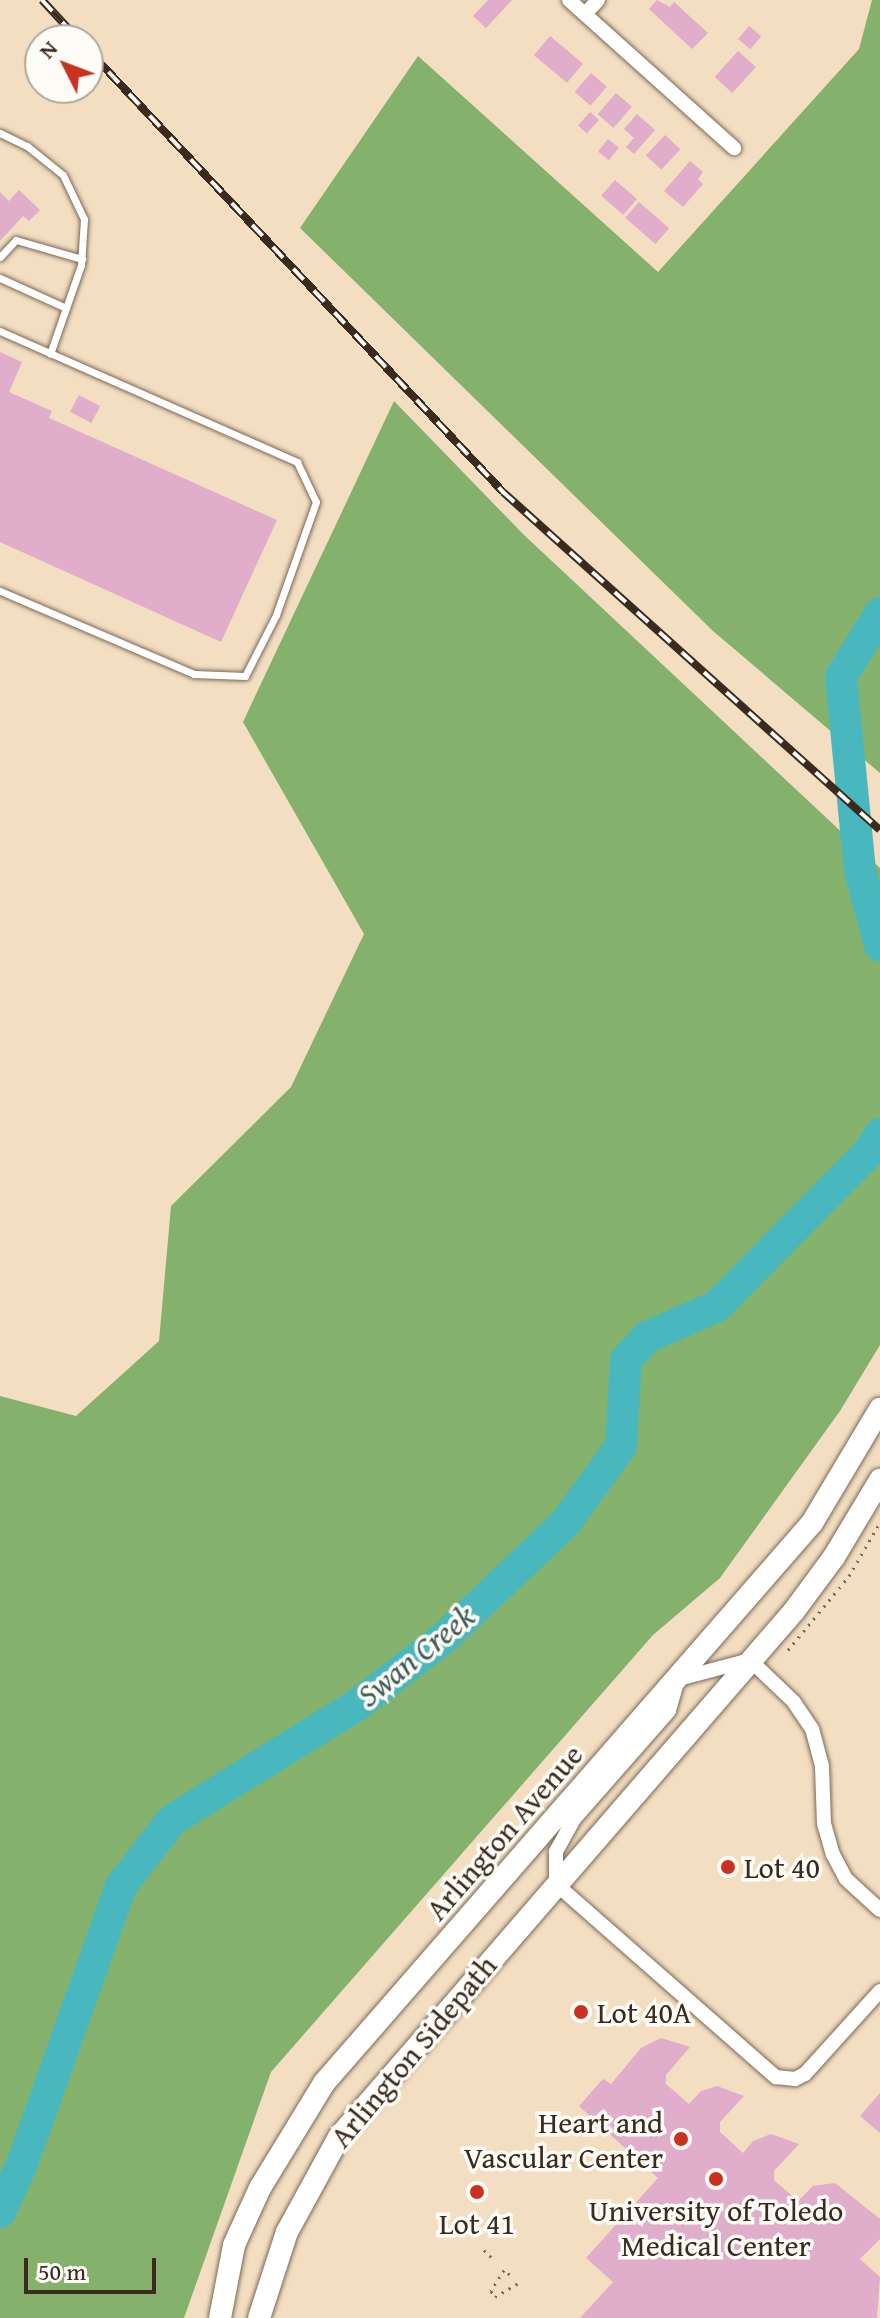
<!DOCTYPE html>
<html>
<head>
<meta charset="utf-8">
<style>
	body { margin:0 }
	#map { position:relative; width:880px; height:2318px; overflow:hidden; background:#f3dec1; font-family:"Gentium Book Plus",serif }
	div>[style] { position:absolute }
	.forest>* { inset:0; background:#84b26c }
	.river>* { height:32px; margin:-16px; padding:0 16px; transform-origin:16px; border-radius:16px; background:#48b8be }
	.building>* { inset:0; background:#e0adcb; transform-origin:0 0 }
	.path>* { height:3px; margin-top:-1.5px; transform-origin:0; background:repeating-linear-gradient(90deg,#7b6957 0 2px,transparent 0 8px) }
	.roads { filter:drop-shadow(0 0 2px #7b6957) drop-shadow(0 0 2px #7b6957) }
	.lane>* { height:7px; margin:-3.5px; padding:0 3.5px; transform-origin:3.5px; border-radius:3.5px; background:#fff }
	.street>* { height:14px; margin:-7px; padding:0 7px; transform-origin:7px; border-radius:7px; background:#fff }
	.secondary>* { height:22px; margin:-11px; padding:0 11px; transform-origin:11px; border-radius:11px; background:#fff }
	.rail>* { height:8px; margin-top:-4px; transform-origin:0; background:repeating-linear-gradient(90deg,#fdfcf7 0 15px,#3b2a1e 0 30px); box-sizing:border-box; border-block:2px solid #3b2a1e }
	.dots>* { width:22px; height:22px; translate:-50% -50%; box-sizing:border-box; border:4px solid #fdfcf7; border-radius:50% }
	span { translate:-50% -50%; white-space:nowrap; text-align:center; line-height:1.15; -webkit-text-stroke:7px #fdfcf7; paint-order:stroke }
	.street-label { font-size:30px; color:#3b2a1e }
	.poi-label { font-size:30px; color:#3b2a1e }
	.left { translate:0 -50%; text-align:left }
	.right { translate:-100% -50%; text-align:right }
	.water-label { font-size:32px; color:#405c56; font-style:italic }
	.north { position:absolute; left:24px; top:24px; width:80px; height:80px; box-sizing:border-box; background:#fdfcf7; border:2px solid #afa8a0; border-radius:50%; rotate:312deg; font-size:22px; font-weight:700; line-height:32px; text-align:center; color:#3b2a1e }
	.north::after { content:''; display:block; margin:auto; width:28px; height:36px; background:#c8321e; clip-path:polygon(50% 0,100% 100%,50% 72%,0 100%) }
	.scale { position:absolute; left:24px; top:2258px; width:132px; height:36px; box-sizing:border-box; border:4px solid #3b2a1e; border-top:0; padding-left:10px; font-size:24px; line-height:28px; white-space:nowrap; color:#3b2a1e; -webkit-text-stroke:6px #fdfcf7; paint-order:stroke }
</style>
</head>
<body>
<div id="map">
	<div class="forest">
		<i style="clip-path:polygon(872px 0,880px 0,880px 773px,713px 631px,300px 228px,418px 56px,658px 272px,859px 49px)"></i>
		<i style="clip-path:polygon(394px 401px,523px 534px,880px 868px,880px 1345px,840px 1411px,720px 1578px,653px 1635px,271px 2072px,184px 2318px,0 2318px,0 1396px,76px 1416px,159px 1341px,171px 1206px,291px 1087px,364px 934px,243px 722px)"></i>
	</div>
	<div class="river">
		<i style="left:880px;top:613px;width:75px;rotate:121.4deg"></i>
		<i style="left:841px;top:677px;width:195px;rotate:84.4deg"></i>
		<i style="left:860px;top:871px;width:77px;rotate:74.9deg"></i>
		<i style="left:0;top:2212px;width:53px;rotate:-65.4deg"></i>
		<i style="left:22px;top:2164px;width:295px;rotate:-70.4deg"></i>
		<i style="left:121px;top:1886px;width:83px;rotate:-52.3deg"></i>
		<i style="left:172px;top:1820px;width:218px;rotate:-31.9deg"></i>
		<i style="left:357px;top:1705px;width:111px;rotate:-37.7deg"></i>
		<i style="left:445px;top:1637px;width:167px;rotate:-43.5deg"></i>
		<i style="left:566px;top:1522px;width:94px;rotate:-54.1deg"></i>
		<i style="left:621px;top:1446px;width:86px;rotate:-86.7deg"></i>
		<i style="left:626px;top:1360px;width:31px;rotate:-48deg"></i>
		<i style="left:647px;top:1337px;width:77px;rotate:-23.9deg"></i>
		<i style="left:717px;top:1306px;width:216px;rotate:-45.4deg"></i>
		<i style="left:869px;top:1152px;width:21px;rotate:-59deg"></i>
	</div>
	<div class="building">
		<i style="clip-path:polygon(488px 0,512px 0,486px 28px,473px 16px)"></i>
		<i style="clip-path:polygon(657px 0,670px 7px,674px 2px,708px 33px,692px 49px,649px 9px)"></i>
		<i style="left:749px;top:26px;width:16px;height:17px;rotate:40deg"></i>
		<i style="left:550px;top:36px;width:43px;height:25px;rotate:40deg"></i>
		<i style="left:738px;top:51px;width:24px;height:35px;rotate:42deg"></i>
		<i style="left:591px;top:73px;width:21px;height:25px;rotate:41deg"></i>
		<i style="left:616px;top:93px;width:21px;height:28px;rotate:41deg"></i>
		<i style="left:590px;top:112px;width:12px;height:18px;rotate:42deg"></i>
		<i style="clip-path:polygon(637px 114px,655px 130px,634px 154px,626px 147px,634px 138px,624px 129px)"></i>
		<i style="left:665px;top:135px;width:21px;height:28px;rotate:43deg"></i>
		<i style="left:608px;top:139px;width:14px;height:16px;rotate:39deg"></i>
		<i style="clip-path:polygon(690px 161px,703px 172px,698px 179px,703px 184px,683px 207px,664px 191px)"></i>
		<i style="left:615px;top:180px;width:29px;height:21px;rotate:41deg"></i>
		<i style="clip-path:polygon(19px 190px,40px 210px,29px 221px,23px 216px,0 241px,0 192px,9px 201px)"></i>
		<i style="left:639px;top:202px;width:40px;height:21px;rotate:41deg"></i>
		<i style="clip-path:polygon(0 352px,22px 362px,9px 392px,52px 411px,49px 418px,277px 520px,221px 642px,0 542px)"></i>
		<i style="left:79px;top:395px;width:24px;height:19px;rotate:28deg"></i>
		<i style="clip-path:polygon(661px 2038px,690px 2047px,666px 2075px,666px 2084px,689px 2104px,701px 2091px,717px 2086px,744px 2096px,720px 2122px,720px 2132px,743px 2153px,753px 2141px,771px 2134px,799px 2144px,774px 2171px,774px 2180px,798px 2201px,813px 2186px,835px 2183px,880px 2219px,880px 2239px,860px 2259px,880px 2277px,877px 2318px,580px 2318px,613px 2282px,586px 2258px,658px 2178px,579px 2106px,603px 2079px,611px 2084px,641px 2048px)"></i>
		<i style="clip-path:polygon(880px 2093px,880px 2133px,860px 2116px)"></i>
	</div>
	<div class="path">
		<i style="left:788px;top:1650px;width:96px;rotate:-50.5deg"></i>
		<i style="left:849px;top:1576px;width:60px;rotate:-60deg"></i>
		<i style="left:484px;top:2250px;width:11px;rotate:45deg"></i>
		<i style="left:504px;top:2270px;width:25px;rotate:122deg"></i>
		<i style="left:491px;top:2291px;width:7px;rotate:56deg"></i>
		<i style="left:495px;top:2297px;width:27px;rotate:-31deg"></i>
		<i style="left:508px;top:2273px;width:7px;rotate:45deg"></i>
	</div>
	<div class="roads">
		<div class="lane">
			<i style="left:0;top:133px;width:30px;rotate:26deg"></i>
			<i style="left:27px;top:146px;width:46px;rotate:38.9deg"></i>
			<i style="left:63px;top:175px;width:49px;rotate:64.5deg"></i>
			<i style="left:84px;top:219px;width:46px;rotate:93.7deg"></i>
			<i style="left:81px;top:265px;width:94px;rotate:109.2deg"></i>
			<i style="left:0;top:257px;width:23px;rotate:-47deg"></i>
			<i style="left:16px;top:240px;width:69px;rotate:16.1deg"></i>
			<i style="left:0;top:278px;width:72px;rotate:24.4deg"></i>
			<i style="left:0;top:331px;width:325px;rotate:23.8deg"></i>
			<i style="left:297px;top:462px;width:44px;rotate:64.6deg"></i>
			<i style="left:316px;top:502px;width:120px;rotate:109.5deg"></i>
			<i style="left:276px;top:615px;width:68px;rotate:116.9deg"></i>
			<i style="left:245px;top:676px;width:51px;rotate:-177.8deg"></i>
			<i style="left:194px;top:674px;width:211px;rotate:-156.8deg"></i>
		</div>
		<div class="street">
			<i style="left:569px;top:0;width:222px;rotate:41.9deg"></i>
			<i style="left:585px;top:14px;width:19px;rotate:-47deg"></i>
			<i style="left:880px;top:1910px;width:46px;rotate:-137.6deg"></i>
			<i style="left:846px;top:1879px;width:27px;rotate:-118deg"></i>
			<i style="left:833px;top:1855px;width:32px;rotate:-106deg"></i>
			<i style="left:824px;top:1824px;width:58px;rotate:-92deg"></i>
			<i style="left:822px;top:1766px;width:38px;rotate:-105deg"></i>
			<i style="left:812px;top:1729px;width:32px;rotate:-124deg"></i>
			<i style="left:794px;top:1702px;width:61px;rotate:-136.3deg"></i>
			<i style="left:750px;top:1660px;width:74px;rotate:165.2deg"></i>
			<i style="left:678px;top:1679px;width:33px;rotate:106deg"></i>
			<i style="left:669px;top:1711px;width:144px;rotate:131.3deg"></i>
			<i style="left:574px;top:1819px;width:38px;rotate:119deg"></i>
			<i style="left:556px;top:1852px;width:32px;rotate:90deg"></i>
			<i style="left:556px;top:1884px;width:293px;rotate:41.3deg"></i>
			<i style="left:776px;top:2077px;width:19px;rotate:6deg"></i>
			<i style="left:795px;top:2079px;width:11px;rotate:-27deg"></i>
			<i style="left:805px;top:2074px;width:112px;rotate:-47.9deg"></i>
		</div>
		<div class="secondary">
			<i style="left:220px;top:2318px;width:74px;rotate:-79.1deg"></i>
			<i style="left:234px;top:2245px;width:63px;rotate:-65.5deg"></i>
			<i style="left:260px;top:2188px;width:123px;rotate:-58.6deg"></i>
			<i style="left:324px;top:2083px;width:743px;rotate:-48.93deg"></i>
			<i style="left:812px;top:1523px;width:133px;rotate:-59.2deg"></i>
			<i style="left:259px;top:2318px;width:90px;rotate:-72deg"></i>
			<i style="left:287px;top:2232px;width:108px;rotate:-61.3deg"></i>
			<i style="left:339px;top:2137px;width:695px;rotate:-49.14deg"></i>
			<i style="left:794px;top:1611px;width:67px;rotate:-53.5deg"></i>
			<i style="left:834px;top:1557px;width:90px;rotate:-59.1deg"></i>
		</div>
	</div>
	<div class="rail">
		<i style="left:42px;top:0;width:54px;rotate:47.2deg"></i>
		<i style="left:88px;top:50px;width:606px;rotate:46.8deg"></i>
		<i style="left:503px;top:492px;width:506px;rotate:41.88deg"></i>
	</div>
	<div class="dots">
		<i style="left:728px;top:1867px;background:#c8321e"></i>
		<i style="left:581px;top:2012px;background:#c8321e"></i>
		<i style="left:681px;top:2139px;background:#c8321e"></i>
		<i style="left:716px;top:2179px;background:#c8321e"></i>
		<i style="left:477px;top:2192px;background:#c8321e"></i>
	</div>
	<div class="street-label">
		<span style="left:504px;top:1832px;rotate:-49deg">Arlington Avenue</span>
		<span style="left:413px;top:2051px;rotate:-50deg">Arlington Sidepath</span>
	</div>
	<div class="poi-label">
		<span class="left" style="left:744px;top:1867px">Lot 40</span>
		<span class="left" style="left:597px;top:2012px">Lot 40A</span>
		<span class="right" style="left:663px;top:2139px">Heart and<br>Vascular Center</span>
		<span style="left:716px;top:2227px">University of Toledo<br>Medical Center</span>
		<span style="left:477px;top:2223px">Lot 41</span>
	</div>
	<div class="water-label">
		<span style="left:416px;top:1656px;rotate:-39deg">Swan Creek</span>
	</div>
	<div class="north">N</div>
	<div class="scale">50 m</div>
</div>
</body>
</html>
